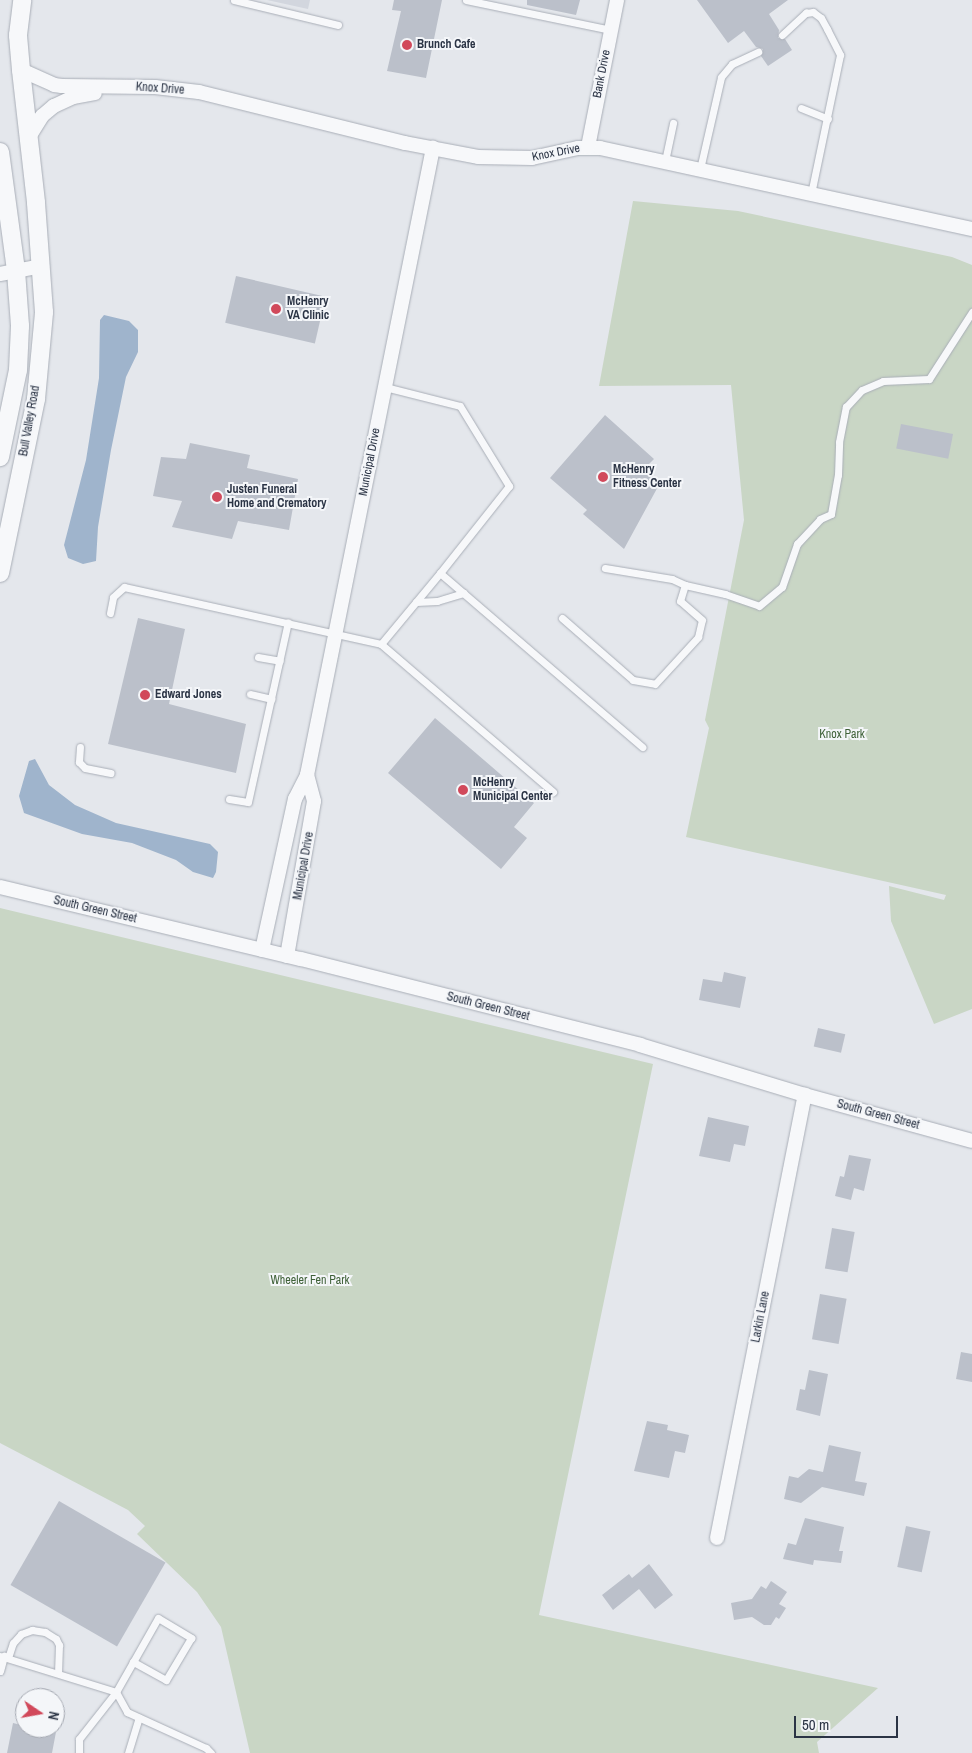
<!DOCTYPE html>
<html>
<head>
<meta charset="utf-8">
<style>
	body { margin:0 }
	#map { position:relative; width:972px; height:1753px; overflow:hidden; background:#e4e7ec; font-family:"Archivo Narrow",sans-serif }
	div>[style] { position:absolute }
	.built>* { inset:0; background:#d2d6de }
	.green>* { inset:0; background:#c9d6c5 }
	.water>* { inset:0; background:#9fb4cc }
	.building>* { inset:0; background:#bbc0ca; transform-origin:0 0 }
	.roads { filter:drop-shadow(0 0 1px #a9aeb7) drop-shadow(0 0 1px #a9aeb7) }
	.service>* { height:7px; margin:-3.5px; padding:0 3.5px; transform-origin:3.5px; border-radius:3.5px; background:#f7f8fa }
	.minor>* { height:14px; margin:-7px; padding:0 7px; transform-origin:7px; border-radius:7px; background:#f7f8fa }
	.tertiary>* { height:18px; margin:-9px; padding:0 9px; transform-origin:9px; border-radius:9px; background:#f7f8fa }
	.dots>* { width:14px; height:14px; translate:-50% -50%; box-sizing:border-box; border:2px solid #f4f6f9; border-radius:50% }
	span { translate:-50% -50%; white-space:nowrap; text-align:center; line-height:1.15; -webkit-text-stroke:4px #f4f6f9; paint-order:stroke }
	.poi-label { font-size:12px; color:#2b3445; font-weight:700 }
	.left { translate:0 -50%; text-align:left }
	.street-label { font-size:12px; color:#2b3445 }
	.park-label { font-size:12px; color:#3f6138 }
	.north { position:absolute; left:15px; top:1688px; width:50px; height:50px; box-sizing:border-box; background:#f4f6f9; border:1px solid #a4a8b1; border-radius:50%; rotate:102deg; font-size:14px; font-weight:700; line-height:20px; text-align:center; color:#2b3445 }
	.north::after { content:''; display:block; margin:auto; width:18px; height:22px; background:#d1495b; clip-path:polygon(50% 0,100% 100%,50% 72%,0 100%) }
	.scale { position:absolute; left:794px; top:1716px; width:104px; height:22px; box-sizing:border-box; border:2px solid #2b3445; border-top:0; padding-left:6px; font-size:15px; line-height:18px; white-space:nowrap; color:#2b3445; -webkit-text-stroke:4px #f4f6f9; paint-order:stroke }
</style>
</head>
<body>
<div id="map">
	<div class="built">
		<i style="clip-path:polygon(267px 0,310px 0,308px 9px)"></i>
	</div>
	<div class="green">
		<i style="clip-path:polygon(633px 201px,738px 211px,952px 257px,972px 265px,972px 1009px,934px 1024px,891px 921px,889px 886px,944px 900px,946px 895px,686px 837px,709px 728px,705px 720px,744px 520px,731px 385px,599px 386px)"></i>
		<i style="clip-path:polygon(0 908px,653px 1064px,539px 1615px,878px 1688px,817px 1742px,819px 1753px,250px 1753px,221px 1627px,197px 1592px,137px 1534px,145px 1526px,128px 1510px,0 1443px)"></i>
	</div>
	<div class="water">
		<i style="clip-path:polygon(104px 315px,129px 321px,138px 330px,138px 352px,126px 377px,111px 450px,98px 527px,96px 561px,83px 564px,68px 558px,64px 545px,86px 460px,99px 378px,100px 320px)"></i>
		<i style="clip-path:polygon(35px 759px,49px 785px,75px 805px,116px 823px,210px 844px,218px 852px,216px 872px,213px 878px,193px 872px,176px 860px,132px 843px,82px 834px,24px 813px,19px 796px,29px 761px)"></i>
	</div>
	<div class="building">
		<i style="clip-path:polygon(394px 0,442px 0,426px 78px,387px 71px,401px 11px,392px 10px)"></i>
		<i style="clip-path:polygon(527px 0,580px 0,576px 15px,527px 5px)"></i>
		<i style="clip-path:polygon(697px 0,788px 0,769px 14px,779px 30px,778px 38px,785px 39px,792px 50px,768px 66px,761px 56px,763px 49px,756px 47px,744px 31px,728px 43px)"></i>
		<i style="left:236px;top:276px;width:92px;height:48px;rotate:13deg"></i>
		<i style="clip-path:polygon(605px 415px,654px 459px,645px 468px,660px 483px,624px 549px,583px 514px,587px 510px,550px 478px)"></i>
		<i style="left:901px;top:424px;width:53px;height:25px;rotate:11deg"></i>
		<i style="clip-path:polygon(190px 443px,250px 455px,247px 468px,298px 479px,289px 530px,238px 521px,232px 539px,172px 527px,182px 501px,153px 496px,161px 457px,186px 459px)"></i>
		<i style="clip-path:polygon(138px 618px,185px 629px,169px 704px,246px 724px,236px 773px,108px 744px)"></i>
		<i style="clip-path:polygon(435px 718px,534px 803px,514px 827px,527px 838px,501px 869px,388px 773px)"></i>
		<i style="clip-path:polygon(724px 972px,746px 977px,740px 1008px,699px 1000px,703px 979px,722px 982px)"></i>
		<i style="left:818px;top:1028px;width:28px;height:19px;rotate:13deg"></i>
		<i style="clip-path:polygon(708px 1117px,749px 1126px,745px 1146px,734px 1144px,730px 1162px,699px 1156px)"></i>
		<i style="clip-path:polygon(849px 1155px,871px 1159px,864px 1191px,854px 1188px,851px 1200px,835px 1196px,840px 1176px,844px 1177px)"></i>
		<i style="left:832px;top:1228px;width:23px;height:41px;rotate:10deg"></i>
		<i style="left:820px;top:1294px;width:27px;height:46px;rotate:10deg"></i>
		<i style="clip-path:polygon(961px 1352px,972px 1354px,972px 1382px,956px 1379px)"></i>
		<i style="clip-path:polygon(809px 1370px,828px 1374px,820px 1416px,796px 1410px,800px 1389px,805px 1390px)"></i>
		<i style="clip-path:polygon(647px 1421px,668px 1425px,667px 1430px,689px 1435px,685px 1453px,675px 1451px,669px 1478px,634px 1471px)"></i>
		<i style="clip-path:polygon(829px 1445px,861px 1452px,855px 1481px,867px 1483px,864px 1496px,822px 1487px,801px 1503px,784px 1499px,789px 1476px,798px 1478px,809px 1469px,823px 1472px)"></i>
		<i style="left:59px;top:1501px;width:123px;height:97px;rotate:30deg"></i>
		<i style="clip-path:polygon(805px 1518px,844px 1527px,839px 1551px,843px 1551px,841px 1563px,814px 1560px,813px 1565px,783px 1559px,788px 1543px,796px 1545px)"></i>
		<i style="left:906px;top:1526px;width:25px;height:42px;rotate:12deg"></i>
		<i style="clip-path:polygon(649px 1564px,673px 1595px,655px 1609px,639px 1589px,613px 1610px,602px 1595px,629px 1574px,632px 1578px)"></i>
		<i style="clip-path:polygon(771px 1581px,787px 1592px,779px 1604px,786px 1608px,779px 1619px,776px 1617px,771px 1625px,764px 1625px,752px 1617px,734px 1620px,731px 1603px,752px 1599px,761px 1586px,766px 1589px)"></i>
		<i style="clip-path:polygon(13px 1723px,25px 1726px,25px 1728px,56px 1732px,52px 1753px,7px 1753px)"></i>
	</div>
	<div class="roads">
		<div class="service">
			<i style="left:234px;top:0;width:107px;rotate:13.5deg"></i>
			<i style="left:466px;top:0;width:148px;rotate:11.7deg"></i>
			<i style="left:782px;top:35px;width:33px;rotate:-43deg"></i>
			<i style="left:806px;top:13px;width:7px;rotate:-8deg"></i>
			<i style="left:813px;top:12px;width:10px;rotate:37deg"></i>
			<i style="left:821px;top:18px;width:13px;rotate:61deg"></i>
			<i style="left:827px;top:29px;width:29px;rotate:63deg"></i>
			<i style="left:840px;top:55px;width:142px;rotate:101.8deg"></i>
			<i style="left:801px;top:108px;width:29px;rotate:22deg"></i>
			<i style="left:665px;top:161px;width:39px;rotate:-78deg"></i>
			<i style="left:700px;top:169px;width:94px;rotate:-77.1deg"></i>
			<i style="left:721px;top:77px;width:17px;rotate:-50deg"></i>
			<i style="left:732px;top:64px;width:29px;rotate:-25deg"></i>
			<i style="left:385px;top:387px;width:77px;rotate:14.2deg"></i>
			<i style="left:460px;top:406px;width:94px;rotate:58.5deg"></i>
			<i style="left:509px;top:486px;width:111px;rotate:128.4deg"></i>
			<i style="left:685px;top:585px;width:41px;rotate:12.7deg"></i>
			<i style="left:725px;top:594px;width:36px;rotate:19deg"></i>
			<i style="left:759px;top:606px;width:30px;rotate:-40deg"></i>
			<i style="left:782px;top:587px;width:46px;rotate:-70.8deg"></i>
			<i style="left:797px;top:544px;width:34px;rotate:-47deg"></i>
			<i style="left:820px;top:519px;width:12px;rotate:-24deg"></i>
			<i style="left:831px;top:514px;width:40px;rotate:-80deg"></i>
			<i style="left:838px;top:475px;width:33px;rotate:-88deg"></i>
			<i style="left:839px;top:442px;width:36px;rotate:-79deg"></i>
			<i style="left:846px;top:407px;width:23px;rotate:-47deg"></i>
			<i style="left:862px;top:390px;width:23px;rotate:-23deg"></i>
			<i style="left:883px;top:381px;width:46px;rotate:-2.5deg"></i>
			<i style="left:929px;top:379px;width:80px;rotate:-57.3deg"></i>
			<i style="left:416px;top:602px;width:21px;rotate:-3deg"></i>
			<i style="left:437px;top:601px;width:28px;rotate:-17deg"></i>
			<i style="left:110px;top:613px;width:16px;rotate:-79deg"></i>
			<i style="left:113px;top:597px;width:15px;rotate:-42deg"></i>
			<i style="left:124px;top:587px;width:263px;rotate:12.5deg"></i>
			<i style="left:381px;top:644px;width:92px;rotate:-50.3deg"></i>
			<i style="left:440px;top:573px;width:267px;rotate:40.7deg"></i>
			<i style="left:562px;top:618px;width:94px;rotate:41.1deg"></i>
			<i style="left:633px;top:680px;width:22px;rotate:10deg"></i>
			<i style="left:655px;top:684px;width:64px;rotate:-47.5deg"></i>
			<i style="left:698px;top:637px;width:17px;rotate:-77deg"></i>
			<i style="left:702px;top:620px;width:29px;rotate:-139deg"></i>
			<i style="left:680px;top:601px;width:17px;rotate:-73deg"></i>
			<i style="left:685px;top:585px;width:14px;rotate:-155deg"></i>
			<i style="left:672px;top:579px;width:68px;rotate:-170.7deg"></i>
			<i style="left:381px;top:644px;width:227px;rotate:40.7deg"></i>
			<i style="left:258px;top:657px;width:22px;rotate:10deg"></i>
			<i style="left:250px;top:694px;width:22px;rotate:13deg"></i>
			<i style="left:80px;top:747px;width:15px;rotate:94deg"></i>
			<i style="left:79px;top:762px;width:8px;rotate:45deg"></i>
			<i style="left:85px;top:768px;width:26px;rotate:11deg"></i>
			<i style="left:229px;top:799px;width:19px;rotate:9deg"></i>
			<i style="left:248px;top:802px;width:184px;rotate:-77.5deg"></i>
			<i style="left:0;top:1656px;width:121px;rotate:17.2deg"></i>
			<i style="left:116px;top:1692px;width:23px;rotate:61deg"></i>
			<i style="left:127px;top:1712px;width:87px;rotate:24.5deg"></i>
			<i style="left:206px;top:1748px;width:7px;rotate:45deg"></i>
			<i style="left:8px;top:1658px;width:16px;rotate:-72deg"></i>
			<i style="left:13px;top:1643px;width:12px;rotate:-48deg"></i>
			<i style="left:21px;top:1634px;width:12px;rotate:-20deg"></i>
			<i style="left:32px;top:1630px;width:13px;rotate:9deg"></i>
			<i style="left:45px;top:1632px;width:13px;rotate:32deg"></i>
			<i style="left:56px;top:1639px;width:7px;rotate:63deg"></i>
			<i style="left:59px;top:1645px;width:28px;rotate:92deg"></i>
			<i style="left:0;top:1671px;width:16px;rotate:-75deg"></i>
			<i style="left:79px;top:1753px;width:14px;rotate:-90deg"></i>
			<i style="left:79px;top:1739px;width:60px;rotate:-51.8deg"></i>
			<i style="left:116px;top:1692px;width:85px;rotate:-60.4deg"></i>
			<i style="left:158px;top:1618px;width:39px;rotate:31deg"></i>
			<i style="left:191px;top:1638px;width:49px;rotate:120.8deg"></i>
			<i style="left:166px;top:1680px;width:38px;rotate:-151deg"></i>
			<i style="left:128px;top:1753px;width:37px;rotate:-73deg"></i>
		</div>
		<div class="minor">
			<i style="left:21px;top:70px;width:36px;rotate:24deg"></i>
			<i style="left:54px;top:85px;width:8px;rotate:7deg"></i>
			<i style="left:62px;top:86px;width:93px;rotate:0.6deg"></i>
			<i style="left:155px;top:87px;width:44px;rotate:6.5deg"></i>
			<i style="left:199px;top:92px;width:212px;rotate:13.9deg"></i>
			<i style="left:405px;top:143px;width:74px;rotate:10.9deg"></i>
			<i style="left:478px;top:157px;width:54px;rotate:1.1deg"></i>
			<i style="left:532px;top:158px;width:47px;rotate:-12.3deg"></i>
			<i style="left:578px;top:148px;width:22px"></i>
			<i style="left:600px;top:148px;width:381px;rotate:12.3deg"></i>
			<i style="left:29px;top:137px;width:25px;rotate:-58deg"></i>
			<i style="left:42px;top:116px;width:16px;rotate:-40deg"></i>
			<i style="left:54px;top:106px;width:21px;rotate:-25deg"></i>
			<i style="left:73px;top:97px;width:22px;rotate:-10deg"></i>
			<i style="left:588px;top:147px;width:150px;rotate:-78.8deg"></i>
			<i style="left:0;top:274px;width:43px;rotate:-10.8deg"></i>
			<i style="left:0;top:887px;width:309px;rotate:13.5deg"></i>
			<i style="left:301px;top:959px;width:350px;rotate:14.2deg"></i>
			<i style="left:640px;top:1045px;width:172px;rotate:16.9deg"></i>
			<i style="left:805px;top:1095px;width:173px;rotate:15.4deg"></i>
			<i style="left:262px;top:950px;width:155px;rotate:-77.7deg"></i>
			<i style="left:295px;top:799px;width:27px;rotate:-63deg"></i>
			<i style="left:307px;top:775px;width:640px;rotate:-78.64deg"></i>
			<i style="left:287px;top:956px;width:157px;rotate:-80.1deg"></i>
			<i style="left:314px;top:801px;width:27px;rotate:-105deg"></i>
			<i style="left:717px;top:1538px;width:452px;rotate:-78.8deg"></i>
		</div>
		<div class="tertiary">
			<i style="left:0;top:152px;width:120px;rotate:82.3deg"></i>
			<i style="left:16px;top:271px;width:55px;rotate:85.8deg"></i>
			<i style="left:20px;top:326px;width:44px;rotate:92.6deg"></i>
			<i style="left:18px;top:370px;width:89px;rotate:101.7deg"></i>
			<i style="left:0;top:573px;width:178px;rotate:-78.3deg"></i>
			<i style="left:36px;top:399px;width:87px;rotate:-84.7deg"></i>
			<i style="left:44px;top:312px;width:110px;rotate:-94.2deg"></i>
			<i style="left:36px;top:202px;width:133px;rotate:-96.5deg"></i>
			<i style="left:21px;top:70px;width:35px;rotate:-95deg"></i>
			<i style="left:18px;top:35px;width:35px;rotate:-83deg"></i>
		</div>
	</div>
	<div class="dots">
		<i style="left:407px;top:45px;background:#d1495b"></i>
		<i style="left:276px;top:309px;background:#d1495b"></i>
		<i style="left:603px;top:477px;background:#d1495b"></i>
		<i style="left:217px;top:497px;background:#d1495b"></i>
		<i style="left:145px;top:695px;background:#d1495b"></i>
		<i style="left:463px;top:790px;background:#d1495b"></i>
	</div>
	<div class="poi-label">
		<span class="left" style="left:417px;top:45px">Brunch Cafe</span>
		<span class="left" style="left:287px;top:309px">McHenry<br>VA Clinic</span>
		<span class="left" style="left:613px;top:477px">McHenry<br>Fitness Center</span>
		<span class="left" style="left:227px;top:497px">Justen Funeral<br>Home and Crematory</span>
		<span class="left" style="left:155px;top:695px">Edward Jones</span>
		<span class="left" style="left:473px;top:790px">McHenry<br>Municipal Center</span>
	</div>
	<div class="street-label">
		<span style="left:602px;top:74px;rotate:-79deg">Bank Drive</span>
		<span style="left:160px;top:89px;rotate:4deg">Knox Drive</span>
		<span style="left:556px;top:153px;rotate:-11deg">Knox Drive</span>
		<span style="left:30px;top:421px;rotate:-80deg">Bull Valley Road</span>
		<span style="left:370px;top:462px;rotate:-79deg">Municipal Drive</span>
		<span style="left:304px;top:866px;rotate:-80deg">Municipal Drive</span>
		<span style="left:95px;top:910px;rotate:13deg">South Green Street</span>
		<span style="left:488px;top:1007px;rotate:14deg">South Green Street</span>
		<span style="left:878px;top:1115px;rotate:15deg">South Green Street</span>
		<span style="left:761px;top:1317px;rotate:-79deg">Larkin Lane</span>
	</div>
	<div class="park-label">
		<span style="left:842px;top:735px">Knox Park</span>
		<span style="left:310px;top:1281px">Wheeler Fen Park</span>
	</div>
	<div class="north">N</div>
	<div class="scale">50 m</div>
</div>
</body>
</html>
